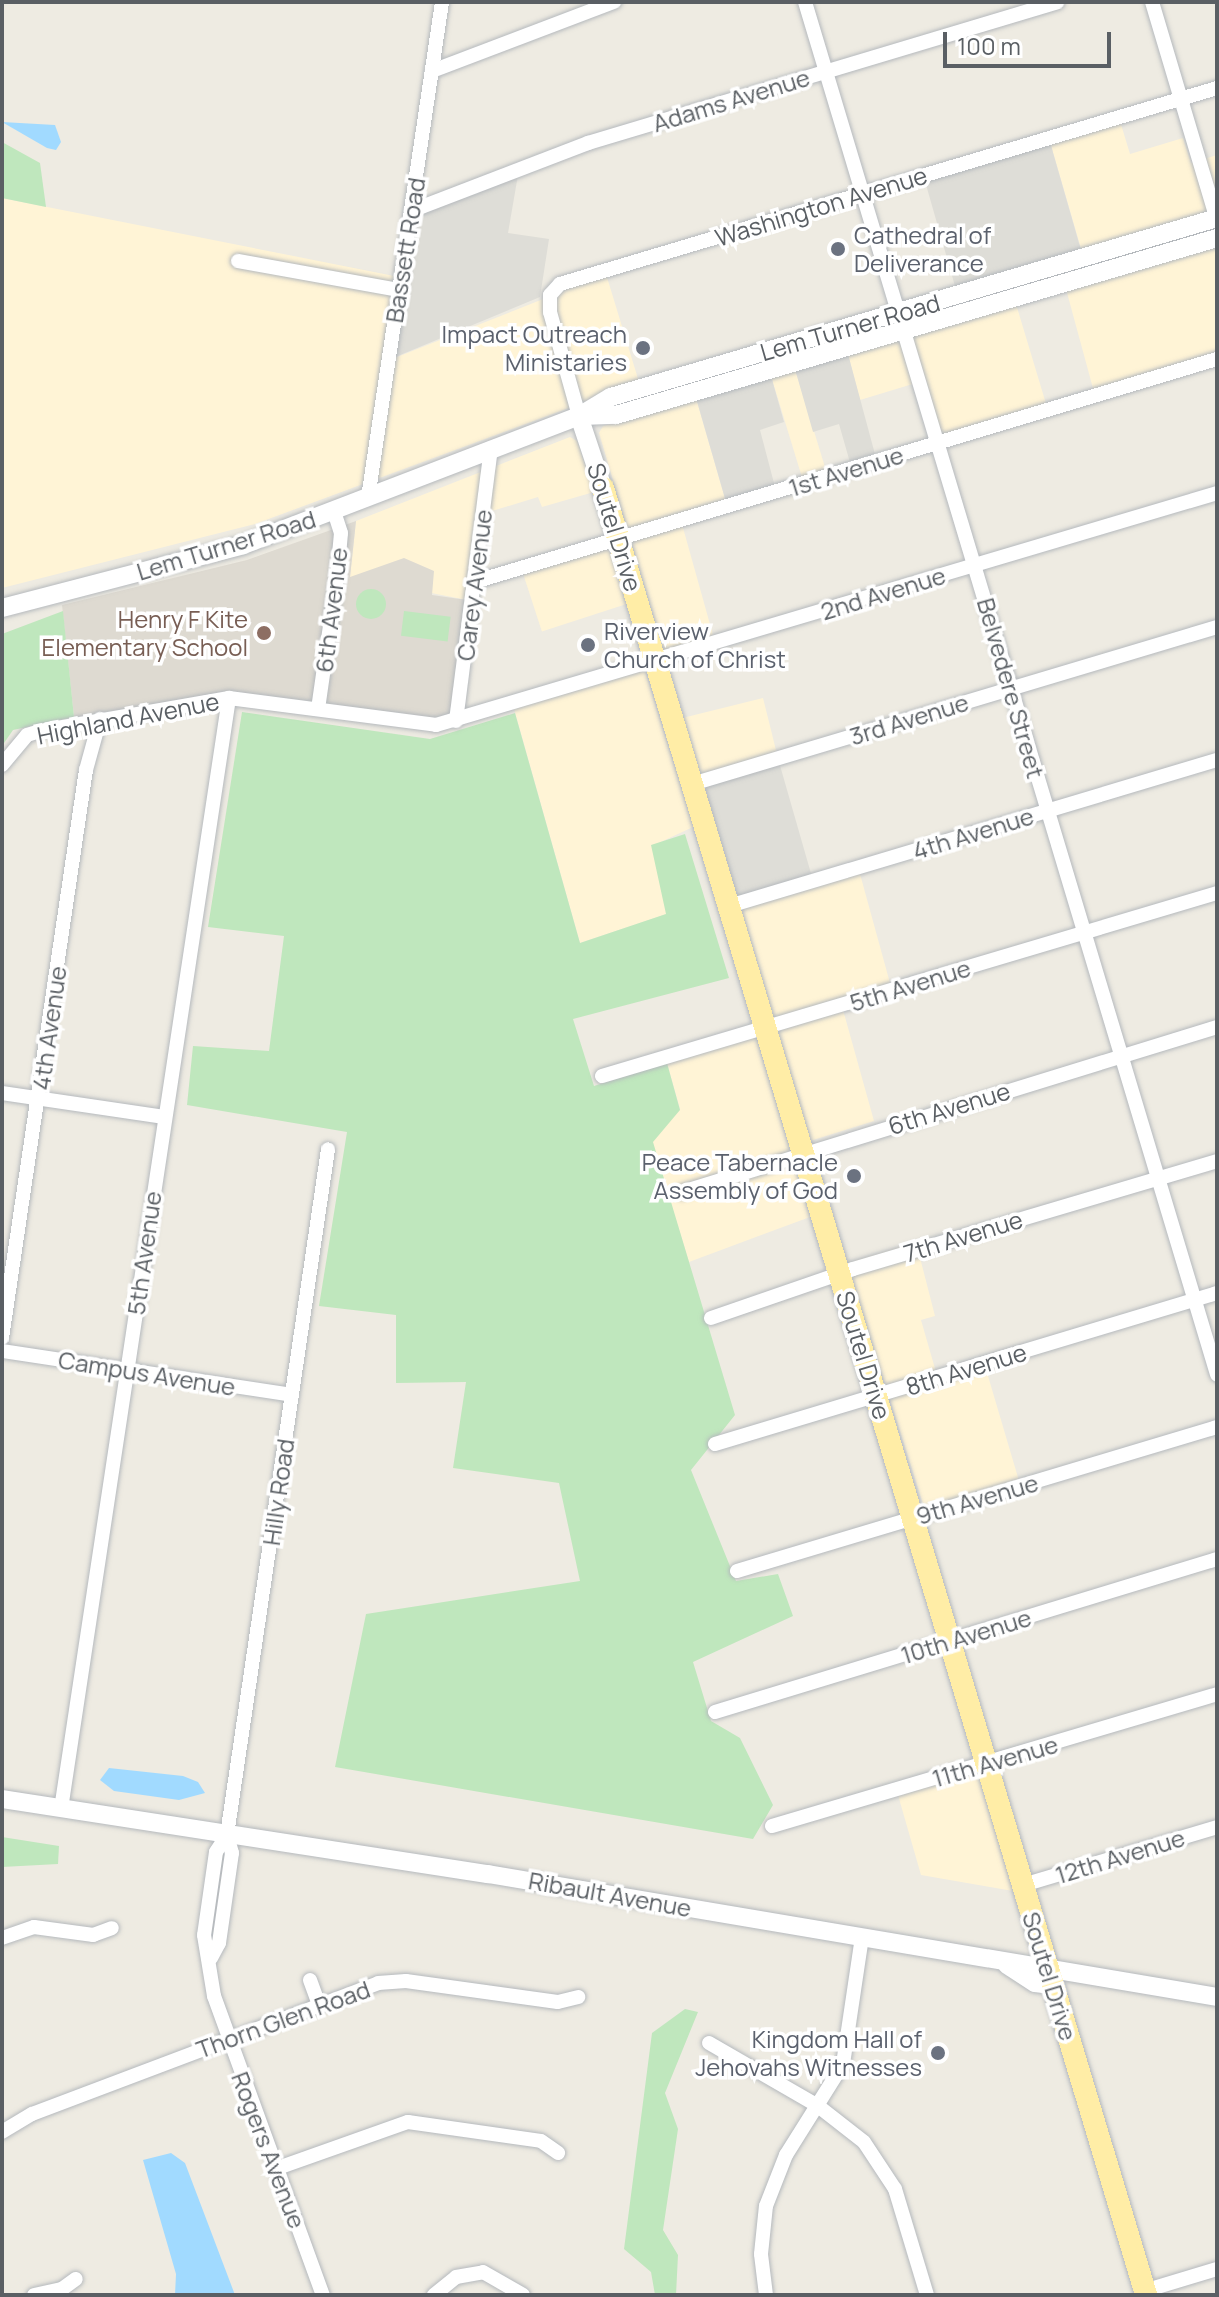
<!DOCTYPE html>
<html>
<head>
<meta charset="utf-8">
<style>
	body { margin:0 }
	#map { position:relative; width:1219px; height:2297px; overflow:hidden; background:#eeebe2; font-family:Manrope,sans-serif }
	div>[style] { position:absolute }
	.commercial>* { inset:0; background:#fff4d6; transform-origin:0 0 }
	.industrial>* { inset:0; background:#deddd7; transform-origin:0 0 }
	.education>* { inset:0; background:#dedad1 }
	.green>* { inset:0; background:#bfe7bd; transform-origin:0 0 }
	.round { border-radius:50% }
	.water>* { inset:0; background:#a1daff }
	.roads { filter:drop-shadow(0 0 2px #b5b9bd) drop-shadow(0 0 2px #b5b9bd) }
	.street>* { height:14px; margin:-7px; padding:0 7px; transform-origin:7px; border-radius:7px; background:#fff }
	.secondary>* { height:18px; margin:-9px; padding:0 9px; transform-origin:9px; border-radius:9px; background:#fff }
	.primary>* { height:22px; margin:-11px; padding:0 11px; transform-origin:11px; border-radius:11px; background:#ffeda6 }
	.dots>* { width:22px; height:22px; translate:-50% -50%; box-sizing:border-box; border:4px solid #fff; border-radius:50% }
	span { translate:-50% -50%; white-space:nowrap; text-align:center; line-height:1.15; -webkit-text-stroke:7px #fff; paint-order:stroke }
	.street-label { font-size:24px; color:#5a5f64 }
	.worship-label { font-size:24px; color:#5b616d }
	.left { translate:0 -50%; text-align:left }
	.right { translate:-100% -50%; text-align:right }
	.education-label { font-size:24px; color:#785e54 }
	.frame { position:absolute; inset:0; border:4px solid #5a5f64; pointer-events:none }
	.scale { position:absolute; left:943px; top:32px; width:168px; height:36px; box-sizing:border-box; border:4px solid #5a5f64; border-top:0; padding-left:10px; font-size:24px; line-height:28px; white-space:nowrap; color:#5a5f64; -webkit-text-stroke:6px #fff; paint-order:stroke }
</style>
</head>
<body>
<div id="map">
	<div class="commercial">
		<i style="clip-path:polygon(1120px 121px,1130px 154px,1183px 138px,1191px 163px,1217px 155px,1217px 211px,1082px 252px,1050px 142px)"></i>
		<i style="clip-path:polygon(2px 198px,394px 276px,382px 363px,606px 274px,639px 382px,255px 524px,2px 588px)"></i>
		<i style="clip-path:polygon(1212px 247px,1217px 250px,1217px 355px,1094px 392px,1066px 289px)"></i>
		<i style="clip-path:polygon(1016px 304px,1047px 407px,942px 437px,926px 380px,860px 400px,848px 354px)"></i>
		<i style="left:795px;top:369px;width:109px;height:25px;rotate:73deg"></i>
		<i style="clip-path:polygon(696px 398px,726px 502px,680px 517px,713px 635px,664px 651px,599px 433px,603px 426px)"></i>
		<i style="clip-path:polygon(570px 437px,577px 441px,594px 492px,542px 507px,538px 497px,479px 515px,467px 600px,350px 577px,356px 521px)"></i>
		<i style="left:608px;top:547px;width:60px;height:89px;rotate:72deg"></i>
		<i style="clip-path:polygon(642px 662px,693px 827px,652px 846px,667px 914px,580px 943px,511px 698px)"></i>
		<i style="left:763px;top:698px;width:59px;height:82px;rotate:76deg"></i>
		<i style="clip-path:polygon(857px 863px,890px 983px,840px 999px,874px 1121px,810px 1141px,738px 899px)"></i>
		<i style="clip-path:polygon(756px 1037px,810px 1217px,689px 1262px,652px 1142px,680px 1109px,667px 1063px)"></i>
		<i style="clip-path:polygon(916px 1242px,935px 1316px,921px 1320px,936px 1372px,983px 1359px,1019px 1481px,925px 1510px,847px 1263px)"></i>
		<i style="clip-path:polygon(981px 1771px,1013px 1891px,921px 1875px,898px 1795px)"></i>
	</div>
	<div class="industrial">
		<i style="left:1050px;top:142px;width:115px;height:131px;rotate:74deg"></i>
		<i style="clip-path:polygon(518px 175px,508px 233px,549px 239px,540px 297px,381px 363px,403px 220px)"></i>
		<i style="clip-path:polygon(848px 354px,876px 458px,851px 466px,839px 424px,813px 432px,795px 369px)"></i>
		<i style="clip-path:polygon(771px 376px,784px 422px,760px 430px,775px 487px,726px 502px,696px 398px)"></i>
		<i style="left:777px;top:755px;width:127px;height:79px;rotate:74deg"></i>
	</div>
	<div class="education">
		<i style="clip-path:polygon(356px 521px,350px 577px,404px 558px,434px 571px,432px 595px,467px 600px,453px 714px,436px 719px,229px 692px,74px 717px,62px 605px,247px 560px)"></i>
	</div>
	<div class="green">
		<i style="clip-path:polygon(2px 142px,40px 163px,46px 207px,2px 198px)"></i>
		<i class="round" style="left:356px;top:589px;width:30px;height:30px"></i>
		<i style="clip-path:polygon(63px 611px,74px 717px,13px 730px,2px 746px,2px 634px)"></i>
		<i style="left:404px;top:611px;width:47px;height:25px;rotate:7deg"></i>
		<i style="clip-path:polygon(242px 712px,430px 739px,515px 713px,580px 943px,666px 914px,651px 845px,685px 834px,729px 978px,573px 1019px,594px 1086px,667px 1063px,680px 1110px,653px 1142px,735px 1415px,691px 1470px,736px 1581px,778px 1574px,793px 1616px,693px 1662px,711px 1721px,740px 1738px,773px 1805px,753px 1839px,335px 1767px,366px 1614px,580px 1581px,559px 1483px,453px 1468px,466px 1382px,396px 1383px,396px 1315px,319px 1306px,347px 1132px,187px 1105px,193px 1046px,269px 1051px,284px 936px,208px 927px)"></i>
		<i style="clip-path:polygon(2px 1837px,59px 1846px,58px 1864px,2px 1867px)"></i>
		<i style="clip-path:polygon(685px 2009px,698px 2012px,665px 2093px,678px 2129px,663px 2230px,678px 2255px,676px 2295px,655px 2295px,651px 2272px,624px 2249px,652px 2033px)"></i>
	</div>
	<div class="water">
		<i style="clip-path:polygon(2px 122px,55px 125px,61px 142px,56px 150px,47px 148px)"></i>
		<i style="clip-path:polygon(109px 1768px,183px 1776px,198px 1782px,205px 1793px,179px 1800px,114px 1791px,100px 1780px)"></i>
		<i style="clip-path:polygon(171px 2153px,185px 2163px,235px 2295px,175px 2295px,176px 2274px,143px 2160px)"></i>
	</div>
	<div class="roads">
		<div class="street">
			<i style="left:805px;top:2px;width:1433px;rotate:73.29deg"></i>
			<i style="left:1152px;top:2px;width:227px;rotate:73.4deg"></i>
			<i style="left:432px;top:71px;width:195px;rotate:-20.8deg"></i>
			<i style="left:411px;top:211px;width:190px;rotate:-21deg"></i>
			<i style="left:588px;top:143px;width:490px;rotate:-16.7deg"></i>
			<i style="left:238px;top:261px;width:164px;rotate:10.2deg"></i>
			<i style="left:579px;top:416px;width:108px;rotate:-105.6deg"></i>
			<i style="left:550px;top:312px;width:17px;rotate:-90deg"></i>
			<i style="left:550px;top:295px;width:15px;rotate:-48deg"></i>
			<i style="left:560px;top:284px;width:686px;rotate:-16.61deg"></i>
			<i style="left:368px;top:498px;width:501px;rotate:-81.51deg"></i>
			<i style="left:474px;top:582px;width:776px;rotate:-16.71deg"></i>
			<i style="left:318px;top:709px;width:133px;rotate:-81.8deg"></i>
			<i style="left:337px;top:577px;width:44px;rotate:-84.8deg"></i>
			<i style="left:341px;top:533px;width:23px;rotate:-108deg"></i>
			<i style="left:456px;top:721px;width:275px;rotate:-82.7deg"></i>
			<i style="left:2px;top:765px;width:39px;rotate:-50deg"></i>
			<i style="left:27px;top:735px;width:14px;rotate:-17deg"></i>
			<i style="left:40px;top:731px;width:192px;rotate:-9.9deg"></i>
			<i style="left:229px;top:698px;width:209px;rotate:7.4deg"></i>
			<i style="left:436px;top:725px;width:815px;rotate:-16.54deg"></i>
			<i style="left:692px;top:784px;width:548px;rotate:-16.65deg"></i>
			<i style="left:729px;top:906px;width:509px;rotate:-16.66deg"></i>
			<i style="left:602px;top:1076px;width:642px;rotate:-16.57deg"></i>
			<i style="left:2px;top:1093px;width:164px;rotate:8.4deg"></i>
			<i style="left:682px;top:1192px;width:560px;rotate:-17.14deg"></i>
			<i style="left:711px;top:1318px;width:150px;rotate:-19deg"></i>
			<i style="left:853px;top:1269px;width:380px;rotate:-16.5deg"></i>
			<i style="left:2px;top:1338px;width:574px;rotate:-81.59deg"></i>
			<i style="left:86px;top:770px;width:53px;rotate:-74.6deg"></i>
			<i style="left:2px;top:1351px;width:293px;rotate:8.6deg"></i>
			<i style="left:715px;top:1444px;width:524px;rotate:-16.74deg"></i>
			<i style="left:737px;top:1571px;width:501px;rotate:-16.7deg"></i>
			<i style="left:715px;top:1712px;width:525px;rotate:-16.95deg"></i>
			<i style="left:61px;top:1809px;width:1124px;rotate:-81.4deg"></i>
			<i style="left:772px;top:1826px;width:464px;rotate:-16.5deg"></i>
			<i style="left:227px;top:1835px;width:20px;rotate:123deg"></i>
			<i style="left:216px;top:1852px;width:84px;rotate:98.2deg"></i>
			<i style="left:204px;top:1935px;width:62px;rotate:80.7deg"></i>
			<i style="left:214px;top:1996px;width:318px;rotate:70deg"></i>
			<i style="left:1023px;top:1885px;width:202px;rotate:-16.6deg"></i>
			<i style="left:2px;top:1938px;width:34px;rotate:-19deg"></i>
			<i style="left:34px;top:1927px;width:60px;rotate:7.7deg"></i>
			<i style="left:93px;top:1935px;width:20px;rotate:-20deg"></i>
			<i style="left:211px;top:1958px;width:17px;rotate:-62deg"></i>
			<i style="left:219px;top:1943px;width:91px;rotate:-81.8deg"></i>
			<i style="left:232px;top:1853px;width:19px;rotate:-106deg"></i>
			<i style="left:227px;top:1835px;width:693px;rotate:-81.62deg"></i>
			<i style="left:310px;top:1980px;width:27px;rotate:70deg"></i>
			<i style="left:709px;top:2043px;width:126px;rotate:30deg"></i>
			<i style="left:818px;top:2106px;width:58px;rotate:38deg"></i>
			<i style="left:864px;top:2142px;width:56px;rotate:56.6deg"></i>
			<i style="left:895px;top:2189px;width:111px;rotate:73.2deg"></i>
			<i style="left:2px;top:2132px;width:35px;rotate:-31deg"></i>
			<i style="left:32px;top:2114px;width:370px;rotate:-20.7deg"></i>
			<i style="left:378px;top:1983px;width:28px;rotate:-4deg"></i>
			<i style="left:406px;top:1981px;width:153px;rotate:7.9deg"></i>
			<i style="left:558px;top:2002px;width:21px;rotate:-14deg"></i>
			<i style="left:275px;top:2169px;width:141px;rotate:-19.5deg"></i>
			<i style="left:408px;top:2122px;width:134px;rotate:8.1deg"></i>
			<i style="left:541px;top:2141px;width:21px;rotate:35deg"></i>
			<i style="left:1144px;top:2291px;width:76px;rotate:-16.8deg"></i>
			<i style="left:34px;top:2295px;width:29px;rotate:-12deg"></i>
			<i style="left:62px;top:2289px;width:17px;rotate:-36deg"></i>
			<i style="left:434px;top:2295px;width:28px;rotate:-39deg"></i>
			<i style="left:456px;top:2277px;width:27px;rotate:-10deg"></i>
			<i style="left:483px;top:2272px;width:46px;rotate:29.9deg"></i>
			<i style="left:766px;top:2295px;width:41px;rotate:-97deg"></i>
			<i style="left:761px;top:2254px;width:48px;rotate:-84.1deg"></i>
			<i style="left:766px;top:2206px;width:55px;rotate:-68.6deg"></i>
			<i style="left:786px;top:2155px;width:107px;rotate:-57.9deg"></i>
			<i style="left:843px;top:2064px;width:128px;rotate:-81.5deg"></i>
		</div>
		<div class="secondary">
			<i style="left:579px;top:416px;width:76px;rotate:71.6deg"></i>
			<i style="left:581px;top:416px;width:35px;rotate:-2deg"></i>
			<i style="left:616px;top:415px;width:627px;rotate:-16.41deg"></i>
			<i style="left:2px;top:608px;width:249px;rotate:-14.6deg"></i>
			<i style="left:243px;top:545px;width:360px;rotate:-21deg"></i>
			<i style="left:579px;top:416px;width:37px;rotate:-31deg"></i>
			<i style="left:611px;top:397px;width:632px;rotate:-16.46deg"></i>
			<i style="left:2px;top:1799px;width:492px;rotate:8.8deg"></i>
			<i style="left:488px;top:1874px;width:739px;rotate:9.58deg"></i>
			<i style="left:1007px;top:1965px;width:33px;rotate:33deg"></i>
			<i style="left:1035px;top:1983px;width:17px;rotate:7deg"></i>
		</div>
		<div class="primary">
			<i style="left:603px;top:488px;width:1887px;rotate:73.27deg"></i>
		</div>
	</div>
	<div class="dots">
		<i style="left:838px;top:249px;background:#6b7280"></i>
		<i style="left:643px;top:348px;background:#6b7280"></i>
		<i style="left:264px;top:633px;background:#8d6e63"></i>
		<i style="left:588px;top:645px;background:#6b7280"></i>
		<i style="left:854px;top:1176px;background:#6b7280"></i>
		<i style="left:938px;top:2053px;background:#6b7280"></i>
	</div>
	<div class="street-label">
		<span style="left:731px;top:100px;rotate:-17deg">Adams Avenue</span>
		<span style="left:821px;top:206px;rotate:-17deg">Washington Avenue</span>
		<span style="left:405px;top:250px;rotate:-81deg">Bassett Road</span>
		<span style="left:850px;top:327px;rotate:-16deg">Lem Turner Road</span>
		<span style="left:846px;top:471px;rotate:-17deg">1st Avenue</span>
		<span style="left:615px;top:527px;rotate:73deg">Soutel Drive</span>
		<span style="left:226px;top:545px;rotate:-17deg">Lem Turner Road</span>
		<span style="left:474px;top:585px;rotate:-83deg">Carey Avenue</span>
		<span style="left:883px;top:593px;rotate:-17deg">2nd Avenue</span>
		<span style="left:331px;top:610px;rotate:-83deg">6th Avenue</span>
		<span style="left:1011px;top:688px;rotate:74deg">Belvedere Street</span>
		<span style="left:128px;top:718px;rotate:-11deg">Highland Avenue</span>
		<span style="left:909px;top:719px;rotate:-17deg">3rd Avenue</span>
		<span style="left:973px;top:833px;rotate:-17deg">4th Avenue</span>
		<span style="left:910px;top:985px;rotate:-17deg">5th Avenue</span>
		<span style="left:49px;top:1028px;rotate:-82deg">4th Avenue</span>
		<span style="left:949px;top:1108px;rotate:-17deg">6th Avenue</span>
		<span style="left:963px;top:1236px;rotate:-17deg">7th Avenue</span>
		<span style="left:144px;top:1253px;rotate:-82deg">5th Avenue</span>
		<span style="left:864px;top:1355px;rotate:73deg">Soutel Drive</span>
		<span style="left:966px;top:1369px;rotate:-17deg">8th Avenue</span>
		<span style="left:147px;top:1373px;rotate:9deg">Campus Avenue</span>
		<span style="left:278px;top:1492px;rotate:-82deg">Hilly Road</span>
		<span style="left:977px;top:1499px;rotate:-16deg">9th Avenue</span>
		<span style="left:966px;top:1636px;rotate:-17deg">10th Avenue</span>
		<span style="left:995px;top:1761px;rotate:-16deg">11th Avenue</span>
		<span style="left:1120px;top:1856px;rotate:-17deg">12th Avenue</span>
		<span style="left:610px;top:1894px;rotate:10deg">Ribault Avenue</span>
		<span style="left:1050px;top:1976px;rotate:73deg">Soutel Drive</span>
		<span style="left:283px;top:2019px;rotate:-20deg">Thorn Glen Road</span>
		<span style="left:269px;top:2150px;rotate:69deg">Rogers Avenue</span>
	</div>
	<div class="worship-label">
		<span class="left" style="left:854px;top:249px">Cathedral of<br>Deliverance</span>
		<span class="right" style="left:627px;top:348px">Impact Outreach<br>Ministaries</span>
		<span class="left" style="left:604px;top:645px">Riverview<br>Church of Christ</span>
		<span class="right" style="left:838px;top:1176px">Peace Tabernacle<br>Assembly of God</span>
		<span class="right" style="left:922px;top:2053px">Kingdom Hall of<br>Jehovahs Witnesses</span>
	</div>
	<div class="education-label">
		<span class="right" style="left:248px;top:633px">Henry F Kite<br>Elementary School</span>
	</div>
	<div class="frame"></div>
	<div class="scale">100 m</div>
</div>
</body>
</html>
